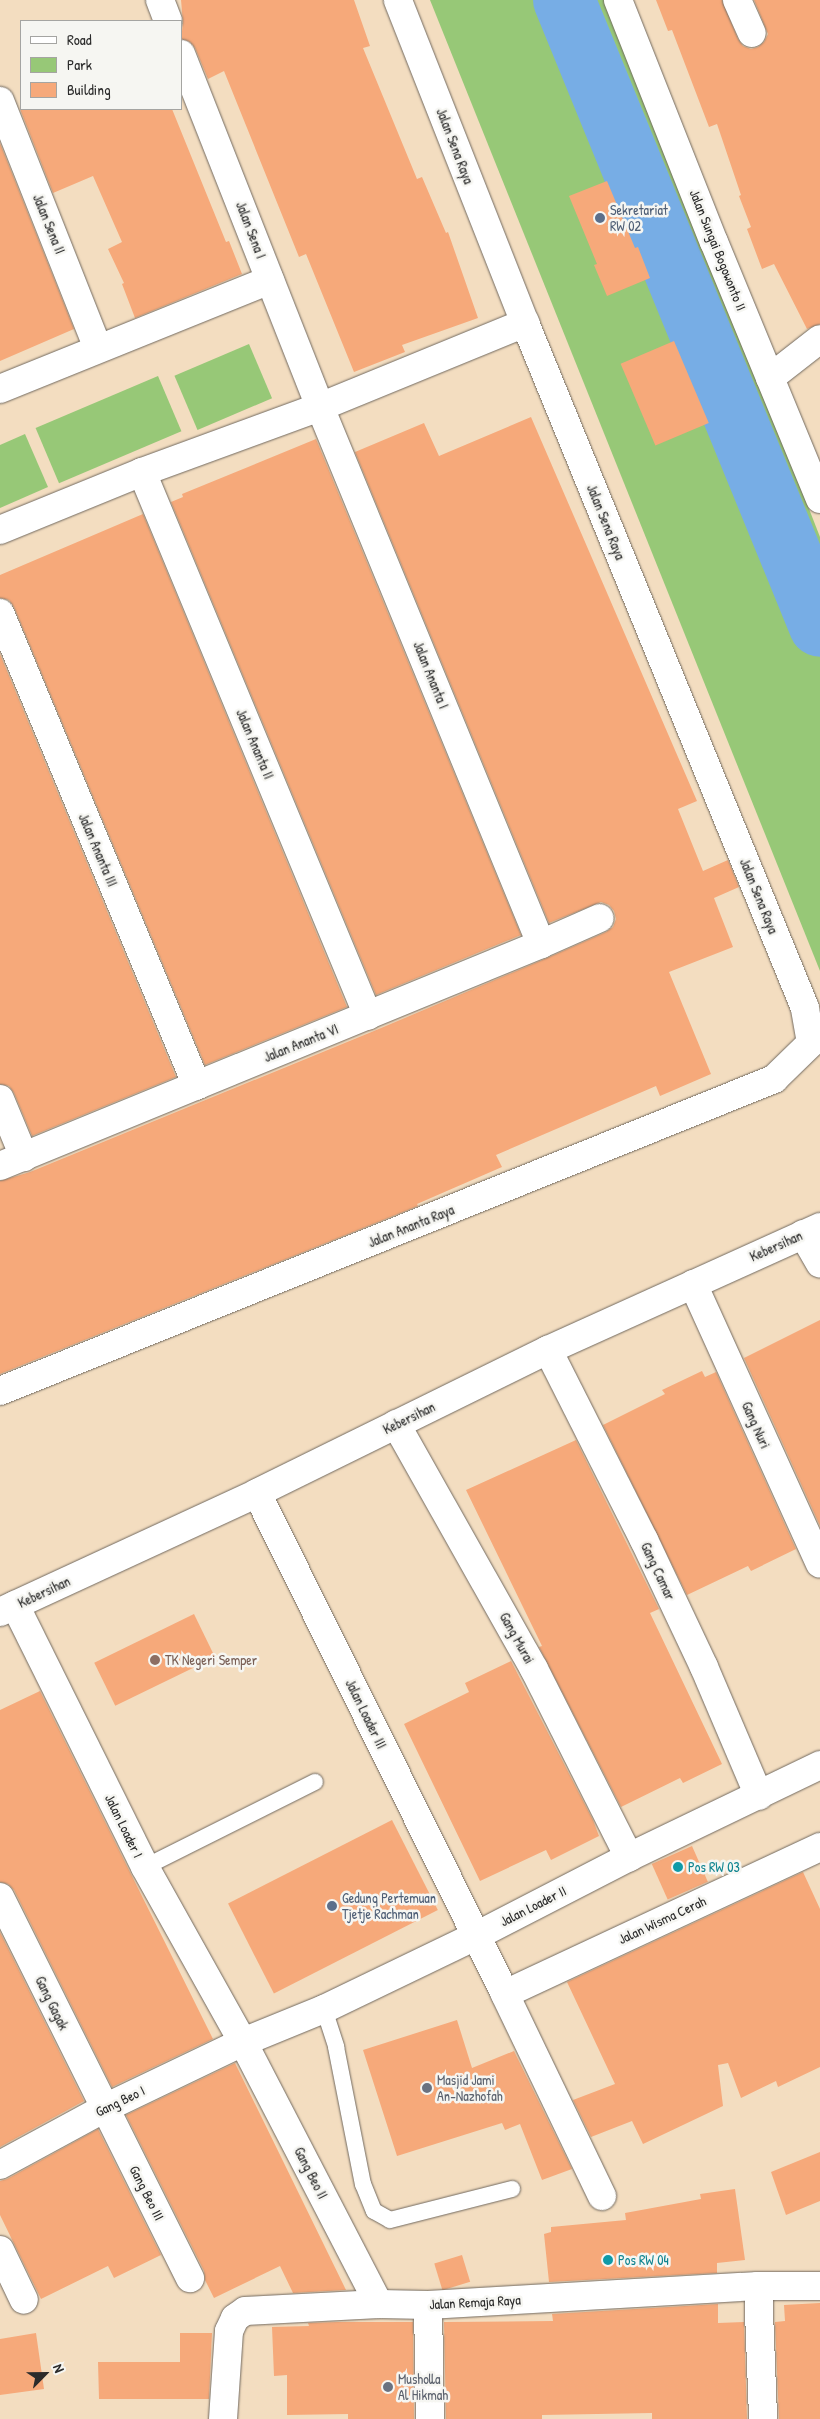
<!DOCTYPE html>
<html>
<head>
<meta charset="utf-8">
<style>
	body { margin:0 }
	#map { position:relative; width:820px; height:2419px; overflow:hidden; background:#f3ddc0; font-family:"Patrick Hand",sans-serif }
	div>[style] { position:absolute }
	.green>* { inset:0; background:#97c877; transform-origin:0 0 }
	.river>* { height:62px; margin:-31px; padding:0 31px; transform-origin:31px; border-radius:31px; background:#77ade5 }
	.building>* { inset:0; background:#f6a97a; transform-origin:0 0 }
	.roads { filter:drop-shadow(0 0 1px #71695f) drop-shadow(0 0 1px #71695f) }
	.lane>* { height:16px; margin:-8px; padding:0 8px; transform-origin:8px; border-radius:8px; background:#fff }
	.street>* { height:28px; margin:-14px; padding:0 14px; transform-origin:14px; border-radius:14px; background:#fff }
	.dots>* { width:14px; height:14px; translate:-50% -50%; box-sizing:border-box; border:2px solid #f6f6f2; border-radius:50% }
	span { translate:-50% -50%; white-space:nowrap; text-align:center; line-height:1.15; -webkit-text-stroke:5px #f6f6f2; paint-order:stroke }
	.street-label { font-size:14px; color:#2b2b2b }
	.service-label { font-size:14px; color:#4e5e75 }
	.left { translate:0 -50%; text-align:left }
	.education-label { font-size:14px; color:#785e54 }
	.culture-label { font-size:14px; color:#0d838f }
	.worship-label { font-size:14px; color:#5b616d }
	.legend { position:absolute; left:20px; top:20px; width:162px; height:90px; box-sizing:border-box; background:#f6f6f2; border:1px solid #a5a5a2; margin:0; padding:6px 9px; list-style:none; font-size:15px; color:#2b2b2b }
	.legend li { display:flex; align-items:center; gap:10px; height:25px }
	.legend b { width:25px; border:1px solid #a5a5a2 }
	.north { position:absolute; left:20px; top:2349px; width:50px; height:50px; -webkit-text-stroke:4px #f6f6f2; paint-order:stroke; rotate:67deg; font-size:14px; font-weight:700; line-height:20px; text-align:center; color:#2b2b2b }
	.north::after { content:''; display:block; margin:auto; width:18px; height:22px; background:#2b2b2b; clip-path:polygon(50% 0,100% 100%,50% 72%,0 100%) }
</style>
</head>
<body>
<div id="map">
	<div class="green">
		<i style="clip-path:polygon(430px 0,606px 0,704px 240px,820px 537px,820px 971px)"></i>
		<i style="left:249px;top:344px;width:59px;height:81px;rotate:67deg"></i>
		<i style="left:158px;top:376px;width:60px;height:133px;rotate:67deg"></i>
		<i style="clip-path:polygon(25px 434px,48px 487px,0 508px,0 445px)"></i>
	</div>
	<div class="river">
		<i style="left:564px;top:0;width:676px;rotate:67.76deg"></i>
	</div>
	<div class="building">
		<i style="clip-path:polygon(181px 0,354px 0,370px 46px,363px 48px,417px 179px,422px 177px,446px 233px,448px 232px,478px 318px,402px 345px,405px 352px,354px 372px,306px 254px,299px 257px,224px 71px,208px 79px,195px 48px,190px 42px,181px 39px,183px 23px)"></i>
		<i style="clip-path:polygon(656px 0,722px 0,738px 39px,743px 46px,751px 49px,758px 47px,764px 42px,768px 34px,754px 0,820px 0,820px 324px,807px 329px,774px 264px,762px 269px,747px 229px,751px 227px,739px 196px,741px 195px,717px 124px,709px 127px,672px 30px,668px 31px)"></i>
		<i style="clip-path:polygon(20px 109px,172px 109px,226px 242px,229px 241px,242px 274px,135px 318px,122px 284px,124px 283px,108px 249px,122px 242px,93px 176px,53px 193px)"></i>
		<i style="clip-path:polygon(0 143px,74px 329px,0 361px)"></i>
		<i style="clip-path:polygon(607px 181px,635px 248px,638px 247px,650px 278px,607px 296px,594px 265px,597px 264px,569px 196px)"></i>
		<i style="left:674px;top:341px;width:89px;height:58px;rotate:67deg"></i>
		<i style="clip-path:polygon(531px 417px,697px 801px,678px 809px,703px 871px,728px 860px,739px 887px,714px 898px,733px 947px,669px 972px,711px 1074px,660px 1096px,656px 1086px,496px 1155px,502px 1167px,417px 1204px,418px 1206px,0 1374px,0 1181px,30px 1172px,374px 1031px,547px 958px,606px 932px,613px 927px,616px 919px,614px 911px,609px 905px,601px 902px,549px 923px,355px 452px,424px 423px,439px 456px)"></i>
		<i style="clip-path:polygon(316px 439px,521px 935px,376px 995px,171px 502px,183px 497px,182px 494px)"></i>
		<i style="clip-path:polygon(143px 514px,347px 1007px,205px 1065px,14px 607px,9px 600px,0 598px,0 575px)"></i>
		<i style="clip-path:polygon(0 654px,176px 1077px,32px 1136px,14px 1093px,9px 1086px,0 1084px)"></i>
		<i style="clip-path:polygon(820px 1320px,820px 1526px,744px 1358px)"></i>
		<i style="clip-path:polygon(702px 1371px,705px 1377px,716px 1372px,796px 1549px,751px 1571px,748px 1566px,687px 1595px,603px 1425px,665px 1394px,662px 1390px)"></i>
		<i style="clip-path:polygon(576px 1440px,659px 1609px,650px 1613px,722px 1764px,683px 1783px,680px 1778px,621px 1807px,539px 1647px,542px 1646px,466px 1490px)"></i>
		<i style="left:194px;top:1614px;width:48px;height:111px;rotate:64deg"></i>
		<i style="clip-path:polygon(511px 1661px,593px 1820px,599px 1836px,551px 1860px,546px 1850px,480px 1881px,404px 1724px,469px 1692px,465px 1683px)"></i>
		<i style="clip-path:polygon(40px 1691px,213px 2039px,112px 2087px,14px 1890px,8px 1884px,0 1882px,0 1710px)"></i>
		<i style="left:392px;top:1820px;width:101px;height:184px;rotate:63deg"></i>
		<i style="left:692px;top:1846px;width:39px;height:44px;rotate:66deg"></i>
		<i style="clip-path:polygon(803px 1872px,820px 1909px,820px 2067px,778px 2087px,776px 2081px,741px 2098px,728px 2063px,718px 2065px,723px 2106px,643px 2144px,632px 2121px,591px 2137px,573px 2100px,615px 2084px,567px 1982px)"></i>
		<i style="clip-path:polygon(0 1932px,84px 2101px,0 2147px)"></i>
		<i style="clip-path:polygon(457px 2020px,472px 2068px,514px 2051px,572px 2169px,542px 2180px,520px 2124px,505px 2130px,502px 2123px,397px 2156px,363px 2050px)"></i>
		<i style="clip-path:polygon(235px 2063px,346px 2290px,293px 2293px,280px 2266px,214px 2298px,205px 2280px,204px 2271px,126px 2115px)"></i>
		<i style="clip-path:polygon(98px 2129px,161px 2255px,114px 2278px,108px 2266px,41px 2299px,0 2215px,0 2181px,7px 2179px)"></i>
		<i style="clip-path:polygon(820px 2152px,820px 2201px,786px 2215px,771px 2172px)"></i>
		<i style="clip-path:polygon(735px 2189px,745px 2260px,717px 2263px,717px 2273px,549px 2282px,544px 2234px,551px 2232px,551px 2227px,626px 2220px,625px 2213px,701px 2199px,700px 2194px)"></i>
		<i style="left:462px;top:2255px;width:28px;height:29px;rotate:73deg"></i>
		<i style="clip-path:polygon(820px 2303px,820px 2419px,779px 2419px,775px 2322px,785px 2321px,784px 2305px)"></i>
		<i style="clip-path:polygon(718px 2304px,718px 2323px,744px 2322px,747px 2419px,652px 2419px,652px 2413px,542px 2415px,542px 2419px,446px 2419px,444px 2322px,553px 2321px,552px 2314px)"></i>
		<i style="clip-path:polygon(338px 2322px,413px 2322px,414px 2419px,348px 2419px,348px 2414px,287px 2415px,287px 2375px,274px 2376px,272px 2327px,309px 2326px,308px 2323px)"></i>
		<i style="clip-path:polygon(36px 2333px,44px 2389px,0 2395px,0 2339px)"></i>
		<i style="clip-path:polygon(180px 2333px,212px 2333px,209px 2399px,99px 2399px,98px 2362px,180px 2362px)"></i>
	</div>
	<div class="roads">
		<div class="lane">
			<i style="left:145px;top:1867px;width:190px;rotate:-26.6deg"></i>
			<i style="left:324px;top:2009px;width:40px;rotate:72deg"></i>
			<i style="left:336px;top:2047px;width:140px;rotate:78.9deg"></i>
			<i style="left:363px;top:2184px;width:29px;rotate:68deg"></i>
			<i style="left:374px;top:2211px;width:18px;rotate:29deg"></i>
			<i style="left:390px;top:2220px;width:126px;rotate:-14.3deg"></i>
		</div>
		<div class="street">
			<i style="left:160px;top:0;width:22px;rotate:69deg"></i>
			<i style="left:618px;top:0;width:260px;rotate:68.4deg"></i>
			<i style="left:714px;top:242px;width:278px;rotate:67.6deg"></i>
			<i style="left:737px;top:0;width:36px;rotate:66deg"></i>
			<i style="left:181px;top:54px;width:379px;rotate:68.5deg"></i>
			<i style="left:320px;top:407px;width:581px;rotate:67.63deg"></i>
			<i style="left:0;top:101px;width:266px;rotate:68.4deg"></i>
			<i style="left:770px;top:378px;width:63px;rotate:-38deg"></i>
			<i style="left:0;top:389px;width:291px;rotate:-22deg"></i>
			<i style="left:142px;top:472px;width:589px;rotate:67.44deg"></i>
			<i style="left:0;top:530px;width:153px;rotate:-22.2deg"></i>
			<i style="left:142px;top:472px;width:189px;rotate:-20.1deg"></i>
			<i style="left:320px;top:407px;width:222px;rotate:-22.3deg"></i>
			<i style="left:0;top:613px;width:512px;rotate:67.39deg"></i>
			<i style="left:0;top:1099px;width:63px;rotate:67.5deg"></i>
			<i style="left:0;top:1166px;width:585px;rotate:-22.31deg"></i>
			<i style="left:541px;top:944px;width:64px;rotate:-23.8deg"></i>
			<i style="left:803px;top:1234px;width:34px;rotate:60deg"></i>
			<i style="left:693px;top:1284px;width:307px;rotate:65.6deg"></i>
			<i style="left:548px;top:1350px;width:213px;rotate:63.2deg"></i>
			<i style="left:644px;top:1540px;width:140px;rotate:64.7deg"></i>
			<i style="left:704px;top:1667px;width:140px;rotate:66.9deg"></i>
			<i style="left:0;top:1391px;width:835px;rotate:-21.95deg"></i>
			<i style="left:774px;top:1079px;width:52px;rotate:-44.2deg"></i>
			<i style="left:811px;top:1043px;width:36px;rotate:-100deg"></i>
			<i style="left:805px;top:1008px;width:740px;rotate:-112.23deg"></i>
			<i style="left:525px;top:323px;width:347px;rotate:-111.5deg"></i>
			<i style="left:396px;top:1424px;width:281px;rotate:60.6deg"></i>
			<i style="left:534px;top:1669px;width:211px;rotate:63.2deg"></i>
			<i style="left:257px;top:1493px;width:559px;rotate:63.66deg"></i>
			<i style="left:15px;top:1605px;width:292px;rotate:63.6deg"></i>
			<i style="left:145px;top:1867px;width:201px;rotate:60.8deg"></i>
			<i style="left:243px;top:2042px;width:295px;rotate:62.6deg"></i>
			<i style="left:0;top:1612px;width:283px;rotate:-24.8deg"></i>
			<i style="left:257px;top:1493px;width:324px;rotate:-26.2deg"></i>
			<i style="left:548px;top:1350px;width:299px;rotate:-24.3deg"></i>
			<i style="left:0;top:1897px;width:426px;rotate:63.5deg"></i>
			<i style="left:0;top:2165px;width:119px;rotate:-28.5deg"></i>
			<i style="left:105px;top:2108px;width:153px;rotate:-25.6deg"></i>
			<i style="left:243px;top:2042px;width:87px;rotate:-22.2deg"></i>
			<i style="left:324px;top:2009px;width:169px;rotate:-25.7deg"></i>
			<i style="left:476px;top:1936px;width:172px;rotate:-27.3deg"></i>
			<i style="left:629px;top:1857px;width:212px;rotate:-25.7deg"></i>
			<i style="left:602px;top:2196px;width:224px;rotate:-115.7deg"></i>
			<i style="left:505px;top:1994px;width:348px;rotate:-25deg"></i>
			<i style="left:0;top:2250px;width:55px;rotate:64.4deg"></i>
			<i style="left:758px;top:2286px;width:133px;rotate:87.8deg"></i>
			<i style="left:428px;top:2305px;width:114px;rotate:89deg"></i>
			<i style="left:223px;top:2419px;width:88px;rotate:-86.1deg"></i>
			<i style="left:229px;top:2331px;width:14px;rotate:-65deg"></i>
			<i style="left:235px;top:2318px;width:12px;rotate:-35deg"></i>
			<i style="left:245px;top:2311px;width:134px;rotate:-3deg"></i>
			<i style="left:379px;top:2304px;width:49px;rotate:1.2deg"></i>
			<i style="left:428px;top:2305px;width:331px;rotate:-3.3deg"></i>
			<i style="left:758px;top:2286px;width:62px"></i>
		</div>
	</div>
	<div class="dots">
		<i style="left:600px;top:218px;background:#5c6f8a"></i>
		<i style="left:155px;top:1660px;background:#8d6e63"></i>
		<i style="left:678px;top:1867px;background:#0f9aa8"></i>
		<i style="left:332px;top:1906px;background:#5c6f8a"></i>
		<i style="left:427px;top:2088px;background:#6b7280"></i>
		<i style="left:608px;top:2260px;background:#0f9aa8"></i>
		<i style="left:388px;top:2387px;background:#6b7280"></i>
	</div>
	<div class="street-label">
		<span style="left:455px;top:146px;rotate:69deg">Jalan Sena Raya</span>
		<span style="left:49px;top:224px;rotate:68deg">Jalan Sena II</span>
		<span style="left:251px;top:230px;rotate:69deg">Jalan Sena I</span>
		<span style="left:718px;top:250px;rotate:68deg">Jalan Sungai Bogowonto II</span>
		<span style="left:606px;top:522px;rotate:68deg">Jalan Sena Raya</span>
		<span style="left:431px;top:675px;rotate:68deg">Jalan Ananta I</span>
		<span style="left:255px;top:744px;rotate:67deg">Jalan Ananta II</span>
		<span style="left:98px;top:850px;rotate:67deg">Jalan Ananta III</span>
		<span style="left:759px;top:896px;rotate:68deg">Jalan Sena Raya</span>
		<span style="left:301px;top:1043px;rotate:-22deg">Jalan Ananta VI</span>
		<span style="left:411px;top:1226px;rotate:-22deg">Jalan Ananta Raya</span>
		<span style="left:776px;top:1246px;rotate:-24deg">Kebersihan</span>
		<span style="left:409px;top:1418px;rotate:-26deg">Kebersihan</span>
		<span style="left:756px;top:1425px;rotate:66deg">Gang Nuri</span>
		<span style="left:658px;top:1571px;rotate:65deg">Gang Camar</span>
		<span style="left:44px;top:1592px;rotate:-25deg">Kebersihan</span>
		<span style="left:517px;top:1638px;rotate:61deg">Gang Murai</span>
		<span style="left:366px;top:1714px;rotate:64deg">Jalan Loader III</span>
		<span style="left:124px;top:1826px;rotate:64deg">Jalan Loader I</span>
		<span style="left:533px;top:1906px;rotate:-27deg">Jalan Loader II</span>
		<span style="left:662px;top:1920px;rotate:-25deg">Jalan Wisma Cerah</span>
		<span style="left:52px;top:2003px;rotate:64deg">Gang Gagak</span>
		<span style="left:120px;top:2101px;rotate:-26deg">Gang Beo I</span>
		<span style="left:311px;top:2173px;rotate:63deg">Gang Beo II</span>
		<span style="left:147px;top:2193px;rotate:63deg">Gang Beo III</span>
		<span style="left:475px;top:2302px;rotate:-3deg">Jalan Remaja Raya</span>
	</div>
	<div class="service-label">
		<span class="left" style="left:610px;top:218px">Sekretariat<br>RW 02</span>
		<span class="left" style="left:342px;top:1906px">Gedung Pertemuan<br>Tjetje Rachman</span>
	</div>
	<div class="education-label">
		<span class="left" style="left:165px;top:1660px">TK Negeri Semper</span>
	</div>
	<div class="culture-label">
		<span class="left" style="left:688px;top:1867px">Pos RW 03</span>
		<span class="left" style="left:618px;top:2260px">Pos RW 04</span>
	</div>
	<div class="worship-label">
		<span class="left" style="left:437px;top:2088px">Masjid Jami<br>An-Nazhofah</span>
		<span class="left" style="left:398px;top:2387px">Musholla<br>Al Hikmah</span>
	</div>
	<ul class="legend">
	<li><b style="height:6px;background:#fff"></b>Road</li>
	<li><b style="height:14px;background:#97c877"></b>Park</li>
	<li><b style="height:14px;background:#f6a97a"></b>Building</li>
	</ul>
	<div class="north">N</div>
</div>
</body>
</html>
